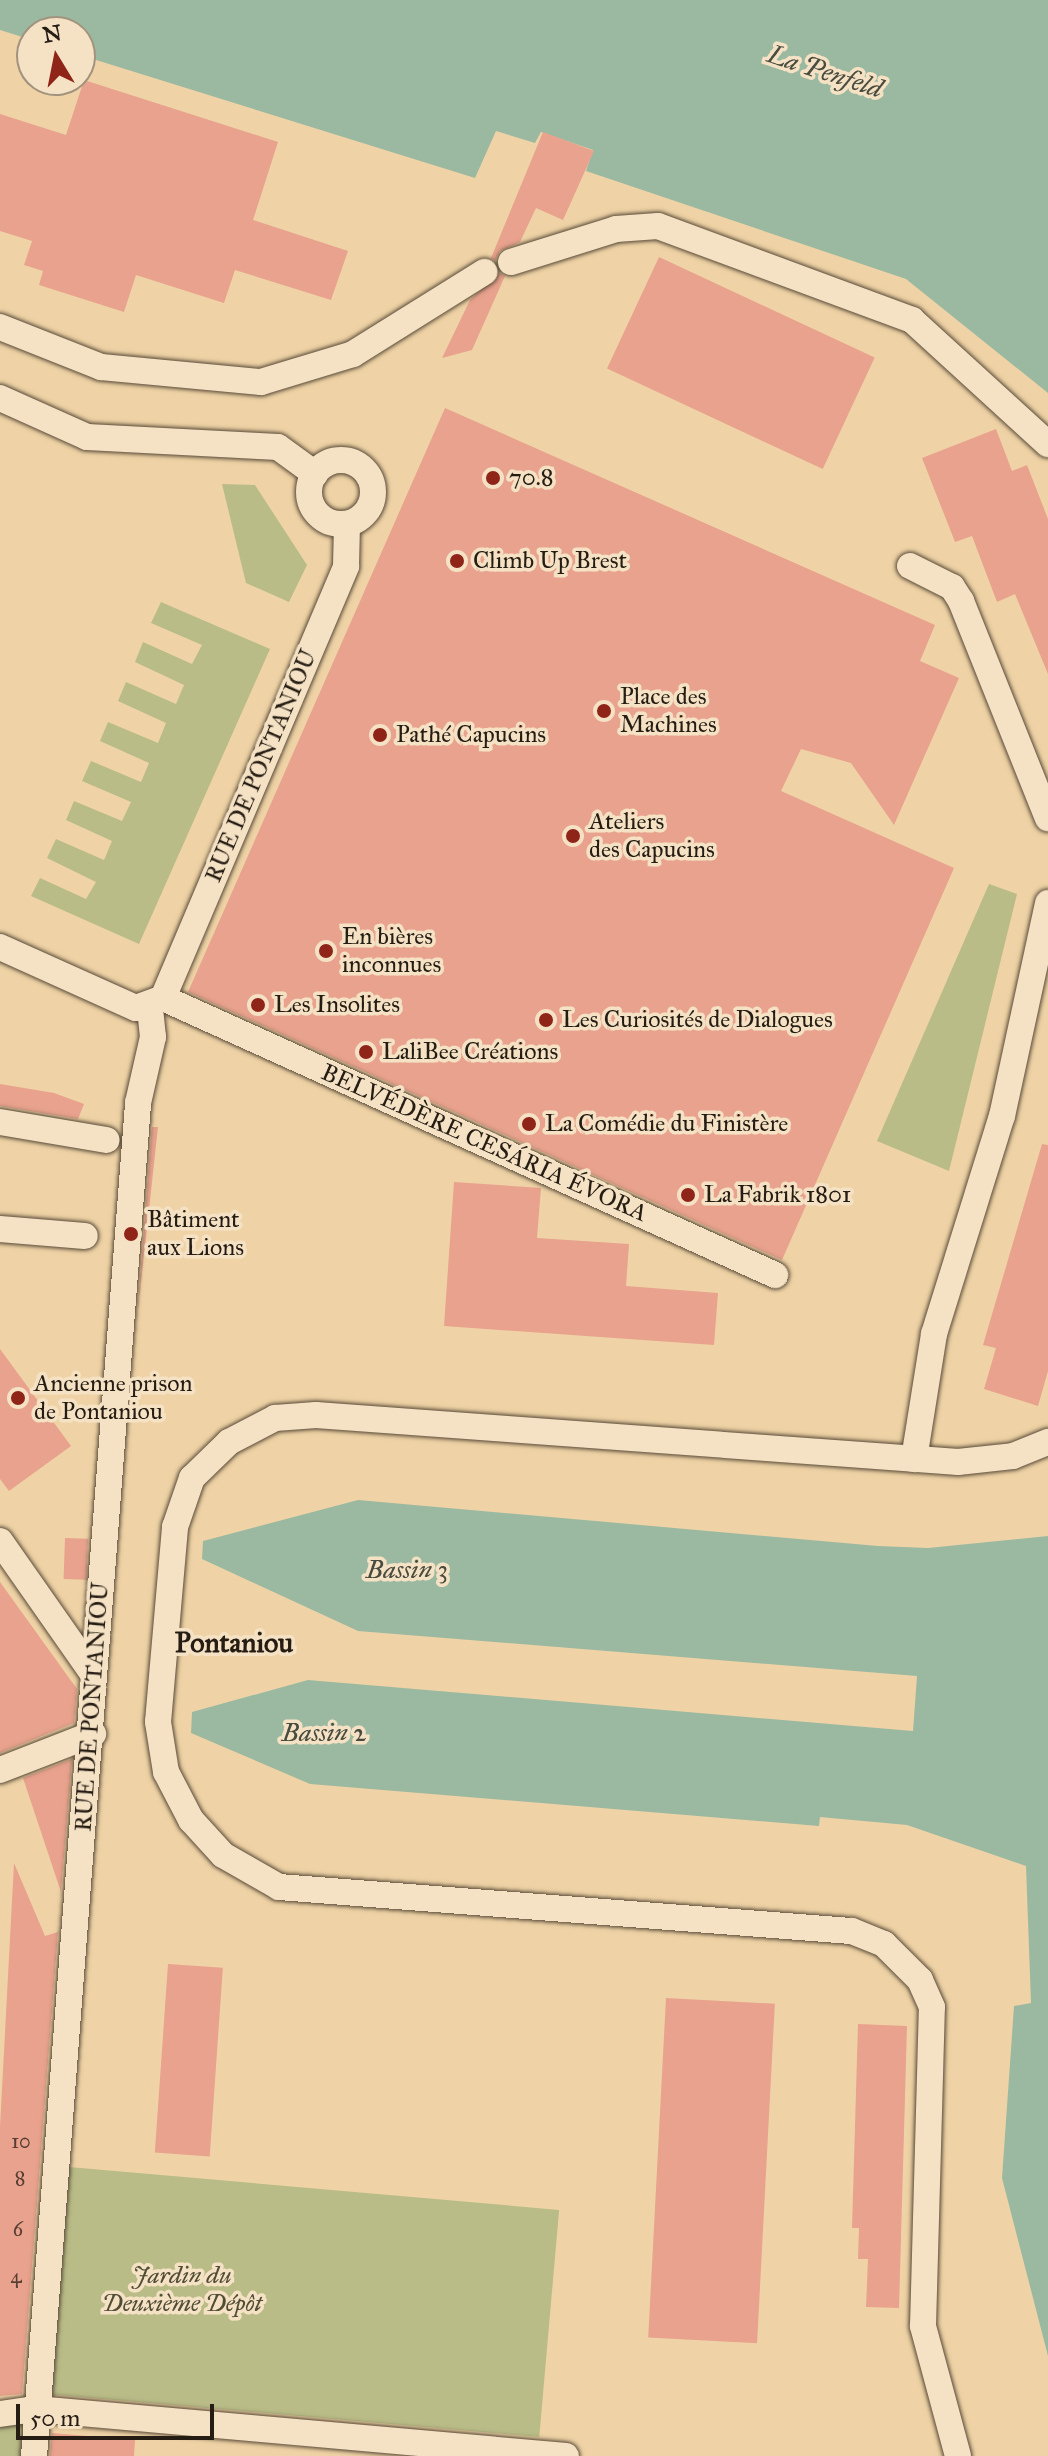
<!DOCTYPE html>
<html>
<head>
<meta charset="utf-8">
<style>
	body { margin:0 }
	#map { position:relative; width:1048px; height:2456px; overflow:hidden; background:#efd3a6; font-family:"IM FELL Great Primer",serif }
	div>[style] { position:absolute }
	.green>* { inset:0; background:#b9bc87; transform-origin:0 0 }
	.water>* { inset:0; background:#9bb9a1 }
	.building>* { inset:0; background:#e8a28d; transform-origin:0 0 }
	.roads { filter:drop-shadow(0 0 2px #584a38) drop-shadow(0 0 2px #584a38) }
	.minor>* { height:26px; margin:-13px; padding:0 13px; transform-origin:13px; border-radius:13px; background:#f5e2c5 }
	.minor>.ring { margin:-13px; padding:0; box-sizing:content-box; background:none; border:26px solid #f5e2c5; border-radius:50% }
	.dots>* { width:22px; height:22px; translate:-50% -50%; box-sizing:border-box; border:4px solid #f5e2c5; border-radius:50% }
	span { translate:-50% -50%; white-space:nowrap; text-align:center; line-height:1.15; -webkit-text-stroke:7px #f5e2c5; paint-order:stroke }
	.number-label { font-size:20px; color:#563e32 }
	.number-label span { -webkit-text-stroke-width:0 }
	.poi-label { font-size:24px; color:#251c13 }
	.left { translate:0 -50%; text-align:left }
	.street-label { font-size:24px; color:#251c13 }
	.park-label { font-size:24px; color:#514c36; font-style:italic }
	.water-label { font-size:26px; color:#484b3e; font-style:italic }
	.quarter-label { font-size:28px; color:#251c13; font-weight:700 }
	.north { position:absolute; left:16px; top:16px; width:80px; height:80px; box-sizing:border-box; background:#f5e2c5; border:2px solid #a2937e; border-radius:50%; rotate:350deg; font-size:22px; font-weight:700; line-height:32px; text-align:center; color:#251c13 }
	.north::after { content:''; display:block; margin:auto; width:28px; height:36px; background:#8f2418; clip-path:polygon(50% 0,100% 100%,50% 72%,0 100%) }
	.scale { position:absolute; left:16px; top:2404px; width:198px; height:36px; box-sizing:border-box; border:4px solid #251c13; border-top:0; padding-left:10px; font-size:24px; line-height:28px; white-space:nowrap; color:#251c13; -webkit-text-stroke:6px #f5e2c5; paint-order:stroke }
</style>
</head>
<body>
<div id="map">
	<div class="green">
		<i style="clip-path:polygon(222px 484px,255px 485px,307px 565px,289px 602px,246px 583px)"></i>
		<i style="clip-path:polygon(161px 602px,270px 649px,139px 944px,31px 896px,40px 878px,86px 899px,96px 882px,47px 858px,56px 839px,104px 860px,112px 841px,66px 820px,74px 801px,122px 821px,131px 802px,82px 781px,91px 761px,141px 782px,149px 763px,100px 741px,108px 722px,158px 743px,166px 723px,118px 701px,126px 682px,176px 704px,184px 685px,135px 662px,143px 642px,192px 664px,202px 645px,151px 623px)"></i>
		<i style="clip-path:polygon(989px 884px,1017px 894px,949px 1171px,877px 1141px)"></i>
		<i style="left:69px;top:2167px;width:492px;height:228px;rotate:5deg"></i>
		<i style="left:0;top:2420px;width:25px;height:36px;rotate:5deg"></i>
	</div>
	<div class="water">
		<i style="clip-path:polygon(0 0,1048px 0,1048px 393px,906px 279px,586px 171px,593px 150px,541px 132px,535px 143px,496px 131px,475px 178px,80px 55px,80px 32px,32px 32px,32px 40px,0 30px)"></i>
		<i style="clip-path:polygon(358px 1500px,878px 1546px,928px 1548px,1048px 1536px,1048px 2356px,1002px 2178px,1014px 2006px,1031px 2003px,1026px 1866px,907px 1825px,820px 1817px,819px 1826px,310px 1784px,191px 1733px,192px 1712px,308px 1680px,913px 1731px,917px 1676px,358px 1631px,202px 1559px,203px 1541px)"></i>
	</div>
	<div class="building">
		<i style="clip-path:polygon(84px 80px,278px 142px,253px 220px,348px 251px,331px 300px,235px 270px,224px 303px,136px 275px,124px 312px,39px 285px,43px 271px,24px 265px,32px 241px,0 231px,0 114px,66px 135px)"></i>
		<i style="clip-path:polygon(543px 132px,594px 151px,563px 220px,536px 208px,520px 242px,500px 251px,495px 261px,491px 258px)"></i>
		<i style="left:659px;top:257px;width:238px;height:123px;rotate:25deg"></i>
		<i style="clip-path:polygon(500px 273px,505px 276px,472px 350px,442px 358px,470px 300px)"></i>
		<i style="clip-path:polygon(445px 408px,935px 625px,920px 661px,959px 678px,894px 825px,851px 763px,801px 749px,781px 791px,954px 868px,782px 1260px,188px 992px)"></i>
		<i style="clip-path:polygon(996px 429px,1012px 471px,1027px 465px,1048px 519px,1048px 674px,1015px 594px,997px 602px,972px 536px,955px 542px,922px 458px)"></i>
		<i style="clip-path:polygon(0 1084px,54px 1093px,84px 1104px,78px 1119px,0 1106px)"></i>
		<i style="clip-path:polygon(152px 1127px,158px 1127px,137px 1319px)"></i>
		<i style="clip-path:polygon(1042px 1144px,1048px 1145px,1048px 1371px,1038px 1406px,984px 1389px,996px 1348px,983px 1345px)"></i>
		<i style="clip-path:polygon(454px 1182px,541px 1188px,537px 1238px,629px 1244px,626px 1286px,718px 1293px,714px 1345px,444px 1326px)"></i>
		<i style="clip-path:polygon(0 1349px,71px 1446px,9px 1491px,0 1479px)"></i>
		<i style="left:65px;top:1538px;width:23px;height:41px;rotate:2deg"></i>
		<i style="clip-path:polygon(0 1582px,77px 1689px,74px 1723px,0 1753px)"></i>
		<i style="clip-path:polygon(72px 1759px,61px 1892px,23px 1778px)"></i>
		<i style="clip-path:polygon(14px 1863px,45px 1936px,58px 1932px,22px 2394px,0 2396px,0 2127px)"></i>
		<i style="left:168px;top:1964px;width:55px;height:189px;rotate:4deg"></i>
		<i style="left:666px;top:1998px;width:109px;height:340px;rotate:3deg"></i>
		<i style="clip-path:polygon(858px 2024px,907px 2026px,899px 2308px,866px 2307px,868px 2259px,858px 2259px,859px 2228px,852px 2228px)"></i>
		<i style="clip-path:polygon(52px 2433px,135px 2440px,134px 2456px,50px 2456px)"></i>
	</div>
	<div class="roads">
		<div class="minor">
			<i style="left:511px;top:262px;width:110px;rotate:-17.4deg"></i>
			<i style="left:616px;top:229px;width:42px;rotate:-4.1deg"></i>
			<i style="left:658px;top:226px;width:271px;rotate:20.3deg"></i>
			<i style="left:912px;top:320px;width:184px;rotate:42.4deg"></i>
			<i style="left:0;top:327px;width:109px;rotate:21.6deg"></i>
			<i style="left:101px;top:367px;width:161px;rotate:5.4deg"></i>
			<i style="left:261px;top:382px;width:96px;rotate:-16.9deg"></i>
			<i style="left:353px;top:354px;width:155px;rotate:-32deg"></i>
			<i style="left:0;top:398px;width:95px;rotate:24.1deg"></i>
			<i style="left:87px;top:437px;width:191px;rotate:3deg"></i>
			<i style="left:278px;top:447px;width:46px;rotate:36.1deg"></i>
			<i class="ring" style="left:309px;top:460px;width:38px;height:38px"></i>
			<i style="left:910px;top:566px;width:47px;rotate:26.6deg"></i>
			<i style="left:952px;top:587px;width:17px;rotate:57deg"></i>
			<i style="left:961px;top:601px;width:234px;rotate:68.2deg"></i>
			<i style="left:0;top:947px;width:149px;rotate:24.2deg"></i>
			<i style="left:136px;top:1008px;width:29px;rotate:-20deg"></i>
			<i style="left:163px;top:998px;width:469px;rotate:-67deg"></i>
			<i style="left:346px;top:566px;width:42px;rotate:-88.6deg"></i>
			<i style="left:163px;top:998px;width:672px;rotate:24.35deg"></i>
			<i style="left:0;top:1122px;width:108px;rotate:9.6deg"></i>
			<i style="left:0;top:1229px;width:85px;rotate:4.7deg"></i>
			<i style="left:914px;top:1459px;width:127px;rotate:-80.9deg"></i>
			<i style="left:934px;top:1334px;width:228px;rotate:-72.7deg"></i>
			<i style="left:1002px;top:1116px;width:218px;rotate:-77.8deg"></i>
			<i style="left:0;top:1541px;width:162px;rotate:55deg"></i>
			<i style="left:0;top:1770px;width:100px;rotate:-21.2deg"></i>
			<i style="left:0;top:2414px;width:36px;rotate:-8deg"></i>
			<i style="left:36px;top:2409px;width:532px;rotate:5.07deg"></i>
			<i style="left:34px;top:2456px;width:1357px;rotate:-85.6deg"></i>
			<i style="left:138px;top:1103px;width:68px;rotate:-77.2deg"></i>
			<i style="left:153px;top:1037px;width:30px;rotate:-96deg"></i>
			<i style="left:958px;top:2456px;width:135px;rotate:-105.1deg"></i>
			<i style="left:923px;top:2326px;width:319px;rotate:-88.4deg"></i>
			<i style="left:932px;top:2007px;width:30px;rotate:-114deg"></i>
			<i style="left:920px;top:1980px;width:51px;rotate:-135deg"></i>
			<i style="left:884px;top:1944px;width:35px;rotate:-158deg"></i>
			<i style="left:851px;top:1931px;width:574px;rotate:-175.6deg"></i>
			<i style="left:279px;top:1887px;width:64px;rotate:-150.3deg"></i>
			<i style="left:223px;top:1855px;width:47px;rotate:-132.4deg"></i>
			<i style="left:191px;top:1820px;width:54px;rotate:-117.5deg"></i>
			<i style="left:166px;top:1772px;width:51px;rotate:-99.1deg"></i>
			<i style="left:158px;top:1722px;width:196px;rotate:-85deg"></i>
			<i style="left:175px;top:1527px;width:52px;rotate:-70.9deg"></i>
			<i style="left:192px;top:1478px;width:52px;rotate:-44.2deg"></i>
			<i style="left:229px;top:1442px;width:52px;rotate:-27.6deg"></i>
			<i style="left:275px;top:1418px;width:41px;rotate:-4.2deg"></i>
			<i style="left:316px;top:1415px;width:644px;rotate:4.19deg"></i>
			<i style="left:958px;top:1462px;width:55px;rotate:-6.2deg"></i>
			<i style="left:1013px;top:1456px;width:38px;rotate:-22deg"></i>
		</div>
	</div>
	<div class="dots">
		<i style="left:493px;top:478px;background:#8f2418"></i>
		<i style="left:457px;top:561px;background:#8f2418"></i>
		<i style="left:604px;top:711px;background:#8f2418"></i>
		<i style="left:380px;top:735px;background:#8f2418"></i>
		<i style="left:573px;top:836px;background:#8f2418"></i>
		<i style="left:326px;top:951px;background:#8f2418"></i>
		<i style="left:258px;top:1005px;background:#8f2418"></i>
		<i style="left:546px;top:1020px;background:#8f2418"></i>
		<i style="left:366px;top:1052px;background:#8f2418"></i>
		<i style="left:529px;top:1124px;background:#8f2418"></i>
		<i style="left:688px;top:1195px;background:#8f2418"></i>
		<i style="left:131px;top:1234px;background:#8f2418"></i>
		<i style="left:18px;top:1398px;background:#8f2418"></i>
	</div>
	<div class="number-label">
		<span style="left:21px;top:2141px">10</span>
		<span style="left:20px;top:2178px">8</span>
		<span style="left:18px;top:2229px">6</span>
		<span style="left:16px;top:2276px">4</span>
	</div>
	<div class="poi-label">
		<span class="left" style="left:509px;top:478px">70.8</span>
		<span class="left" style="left:473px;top:561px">Climb Up Brest</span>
		<span class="left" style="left:620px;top:711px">Place des<br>Machines</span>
		<span class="left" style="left:396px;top:735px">Pathé Capucins</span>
		<span class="left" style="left:589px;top:836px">Ateliers<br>des Capucins</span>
		<span class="left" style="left:342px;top:951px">En bières<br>inconnues</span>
		<span class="left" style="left:274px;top:1005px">Les Insolites</span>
		<span class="left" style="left:562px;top:1020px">Les Curiosités de Dialogues</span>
		<span class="left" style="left:382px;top:1052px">LaliBee Créations</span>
		<span class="left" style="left:545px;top:1124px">La Comédie du Finistère</span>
		<span class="left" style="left:704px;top:1195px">La Fabrik 1801</span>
		<span class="left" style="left:147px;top:1234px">Bâtiment<br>aux Lions</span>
		<span class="left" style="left:34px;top:1398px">Ancienne prison<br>de Pontaniou</span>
	</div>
	<div class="street-label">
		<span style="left:261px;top:766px;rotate:-67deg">RUE DE PONTANIOU</span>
		<span style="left:484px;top:1143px;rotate:24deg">BELVÉDÈRE CESÁRIA ÉVORA</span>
		<span style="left:92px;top:1707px;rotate:-86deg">RUE DE PONTANIOU</span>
	</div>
	<div class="park-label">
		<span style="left:182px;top:2290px">Jardin du<br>Deuxième Dépôt</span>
	</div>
	<div class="water-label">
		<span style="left:825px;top:72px;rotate:18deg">La Penfeld</span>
		<span style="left:407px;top:1570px">Bassin 3</span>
		<span style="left:324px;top:1733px">Bassin 2</span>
	</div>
	<div class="quarter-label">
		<span style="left:234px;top:1643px">Pontaniou</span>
	</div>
	<div class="north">N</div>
	<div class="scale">50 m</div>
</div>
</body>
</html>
